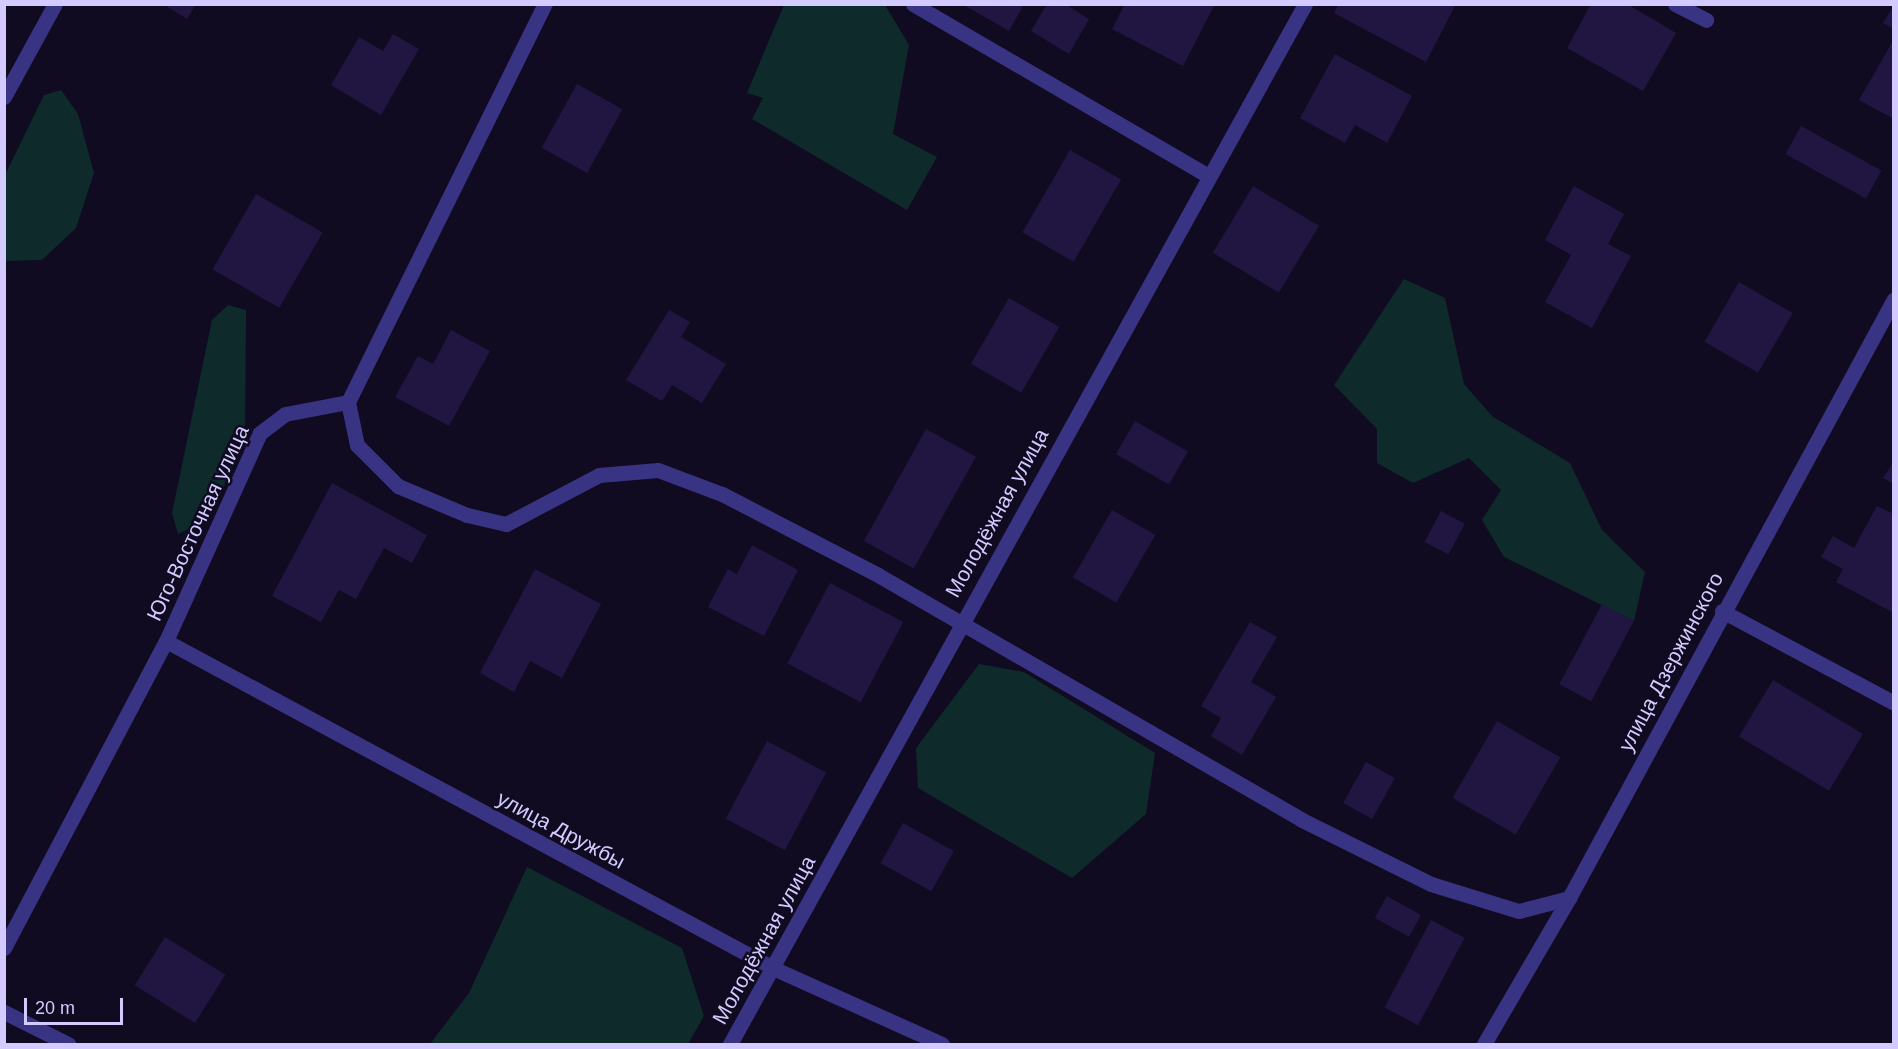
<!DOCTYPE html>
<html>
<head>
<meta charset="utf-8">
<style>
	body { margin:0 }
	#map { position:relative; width:1898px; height:1049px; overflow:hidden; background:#100b20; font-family:Helvetica,sans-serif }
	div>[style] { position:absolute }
	.green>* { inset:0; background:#0e2a2b }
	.building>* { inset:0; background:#211642; transform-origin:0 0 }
	.service>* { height:15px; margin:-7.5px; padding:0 7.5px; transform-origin:7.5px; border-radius:7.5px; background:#393383 }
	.minor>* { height:15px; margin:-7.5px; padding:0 7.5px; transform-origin:7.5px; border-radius:7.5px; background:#393383 }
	span { translate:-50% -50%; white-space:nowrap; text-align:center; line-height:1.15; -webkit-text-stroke:5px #100b20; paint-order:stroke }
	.street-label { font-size:21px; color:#d3cbff }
	.frame { position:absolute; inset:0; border:6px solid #d3cbff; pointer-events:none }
	.scale { position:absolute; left:24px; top:998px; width:99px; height:27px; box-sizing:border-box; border:3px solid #d3cbff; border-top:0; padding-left:8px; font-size:18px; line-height:21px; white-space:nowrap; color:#d3cbff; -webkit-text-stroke:4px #100b20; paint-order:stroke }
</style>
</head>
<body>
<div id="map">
	<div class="green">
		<i style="clip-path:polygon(784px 5px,885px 5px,909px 45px,893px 134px,937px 157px,907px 210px,752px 119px,763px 98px,747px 93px)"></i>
		<i style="clip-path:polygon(61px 90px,78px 114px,94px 173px,76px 228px,42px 260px,5px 261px,5px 175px,44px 95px)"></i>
		<i style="clip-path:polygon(1404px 279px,1445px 298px,1464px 384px,1492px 416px,1570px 463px,1602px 530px,1645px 572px,1634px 621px,1504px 557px,1482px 520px,1501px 490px,1469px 458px,1413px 483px,1377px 463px,1377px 429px,1334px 385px)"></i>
		<i style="clip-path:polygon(228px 305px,246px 310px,245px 439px,210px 518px,178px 534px,172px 513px,212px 320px)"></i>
		<i style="clip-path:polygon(979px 664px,1024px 672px,1155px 753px,1146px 814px,1072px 878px,918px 788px,916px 748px)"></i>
		<i style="clip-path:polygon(527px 867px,682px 948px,704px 1016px,688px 1044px,430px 1044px,469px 993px)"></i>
	</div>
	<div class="building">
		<i style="clip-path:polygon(163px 4px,196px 4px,187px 19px)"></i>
		<i style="clip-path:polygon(962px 4px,1024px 4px,1009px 31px)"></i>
		<i style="clip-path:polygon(1047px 4px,1065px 4px,1089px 19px,1069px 54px,1031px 31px)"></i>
		<i style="clip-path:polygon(1125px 4px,1215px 4px,1183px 66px,1112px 29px)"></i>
		<i style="clip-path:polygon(1339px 4px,1456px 4px,1426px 62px,1334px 13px)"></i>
		<i style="clip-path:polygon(1591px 4px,1627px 4px,1676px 33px,1643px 91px,1567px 48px)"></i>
		<i style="clip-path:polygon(1894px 5px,1894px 29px,1883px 23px)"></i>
		<i style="clip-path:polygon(393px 34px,419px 49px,381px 115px,331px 85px,359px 37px,383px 51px)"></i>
		<i style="clip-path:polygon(1894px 39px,1894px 119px,1859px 100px)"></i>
		<i style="clip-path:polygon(1335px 54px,1412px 96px,1387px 143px,1355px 125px,1345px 143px,1300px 118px)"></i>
		<i style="left:577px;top:84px;width:52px;height:73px;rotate:29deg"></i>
		<i style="left:1801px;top:126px;width:92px;height:32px;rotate:29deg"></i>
		<i style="left:1070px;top:150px;width:59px;height:95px;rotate:30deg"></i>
		<i style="left:1253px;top:186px;width:77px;height:78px;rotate:31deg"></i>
		<i style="clip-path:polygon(1574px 186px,1624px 214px,1608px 244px,1631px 256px,1592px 328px,1545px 302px,1571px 255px,1545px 240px)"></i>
		<i style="left:256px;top:194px;width:77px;height:87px;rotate:30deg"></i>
		<i style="left:1739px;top:282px;width:62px;height:69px;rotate:30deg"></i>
		<i style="left:1009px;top:298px;width:58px;height:76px;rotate:30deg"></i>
		<i style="clip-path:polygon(669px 310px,690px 322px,681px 337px,726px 364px,702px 403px,672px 385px,662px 401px,626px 380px)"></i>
		<i style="clip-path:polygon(451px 330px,490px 351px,449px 426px,395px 397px,418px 356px,433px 364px)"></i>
		<i style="left:1135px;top:421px;width:61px;height:38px;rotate:30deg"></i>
		<i style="left:926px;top:429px;width:57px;height:128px;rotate:29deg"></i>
		<i style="clip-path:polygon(1894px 461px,1894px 484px,1883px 478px)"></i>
		<i style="clip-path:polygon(332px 483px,427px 535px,412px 563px,384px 548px,356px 599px,339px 590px,321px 622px,272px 596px)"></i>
		<i style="clip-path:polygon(1877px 506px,1894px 514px,1894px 613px,1836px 582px,1843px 569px,1821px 557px,1833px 536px,1854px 548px)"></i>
		<i style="left:1112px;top:510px;width:50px;height:78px;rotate:30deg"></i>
		<i style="left:1441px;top:511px;width:27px;height:35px;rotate:28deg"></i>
		<i style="clip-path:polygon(752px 545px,798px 570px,764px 636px,708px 607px,728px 569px,737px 574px)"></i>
		<i style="clip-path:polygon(535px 569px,601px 604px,562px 678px,530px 661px,514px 692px,480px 673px)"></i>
		<i style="left:830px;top:583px;width:83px;height:91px;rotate:28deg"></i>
		<i style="left:1602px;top:604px;width:36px;height:91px;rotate:28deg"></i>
		<i style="clip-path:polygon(1250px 622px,1277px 637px,1251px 682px,1276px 697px,1242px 755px,1211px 736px,1221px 718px,1201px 706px)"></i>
		<i style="left:1773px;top:680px;width:105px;height:66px;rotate:31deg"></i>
		<i style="left:1497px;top:721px;width:73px;height:89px;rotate:30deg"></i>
		<i style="left:767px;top:741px;width:67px;height:88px;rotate:28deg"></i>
		<i style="left:1366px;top:762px;width:33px;height:47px;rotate:29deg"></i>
		<i style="left:903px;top:823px;width:58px;height:46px;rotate:29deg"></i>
		<i style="left:1387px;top:896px;width:39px;height:25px;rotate:29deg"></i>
		<i style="left:1431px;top:920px;width:38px;height:99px;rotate:28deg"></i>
		<i style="left:165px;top:937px;width:71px;height:57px;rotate:32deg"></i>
	</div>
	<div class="service">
		<i style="left:913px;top:4px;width:340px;rotate:30.2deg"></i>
		<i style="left:1675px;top:4px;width:35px;rotate:27deg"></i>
		<i style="left:348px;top:402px;width:44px;rotate:78.2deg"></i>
		<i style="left:357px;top:445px;width:58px;rotate:45deg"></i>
		<i style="left:398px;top:486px;width:75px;rotate:22.8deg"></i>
		<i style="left:467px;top:515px;width:40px;rotate:13deg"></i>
		<i style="left:506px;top:524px;width:105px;rotate:-27.8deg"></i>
		<i style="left:599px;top:475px;width:59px;rotate:-4.8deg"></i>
		<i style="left:658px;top:470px;width:68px;rotate:20.6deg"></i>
		<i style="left:722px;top:494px;width:176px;rotate:27.4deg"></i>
		<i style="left:878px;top:575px;width:490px;rotate:30deg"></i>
		<i style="left:1302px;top:820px;width:144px;rotate:26.4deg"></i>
		<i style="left:1431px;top:884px;width:92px;rotate:17.1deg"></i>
		<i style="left:1519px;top:911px;width:52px;rotate:-14.6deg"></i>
		<i style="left:1722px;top:611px;width:195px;rotate:28.1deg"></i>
	</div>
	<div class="minor">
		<i style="left:4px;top:97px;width:106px;rotate:-61.3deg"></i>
		<i style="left:166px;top:641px;width:692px;rotate:28.31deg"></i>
		<i style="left:775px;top:969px;width:183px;rotate:24.2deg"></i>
		<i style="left:4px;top:948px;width:347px;rotate:-62.2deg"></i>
		<i style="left:166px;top:641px;width:228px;rotate:-65.7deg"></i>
		<i style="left:260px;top:433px;width:31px;rotate:-37deg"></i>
		<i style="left:285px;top:414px;width:64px;rotate:-10.8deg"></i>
		<i style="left:348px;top:402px;width:444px;rotate:-63.7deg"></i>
		<i style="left:4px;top:1012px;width:72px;rotate:26.6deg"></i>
		<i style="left:730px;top:1044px;width:1188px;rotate:-61.06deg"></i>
		<i style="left:1484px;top:1044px;width:169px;rotate:-59.8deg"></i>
		<i style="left:1569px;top:898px;width:681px;rotate:-61.52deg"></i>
	</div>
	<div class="street-label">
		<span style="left:997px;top:513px;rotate:-61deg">Молодёжная улица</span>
		<span style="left:198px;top:523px;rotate:-65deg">Юго-Восточная улица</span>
		<span style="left:1671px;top:662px;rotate:-62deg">улица Дзержинского</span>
		<span style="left:561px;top:830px;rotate:28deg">улица Дружбы</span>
		<span style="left:764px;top:940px;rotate:-61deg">Молодёжная улица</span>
	</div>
	<div class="frame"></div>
	<div class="scale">20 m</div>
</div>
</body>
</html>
